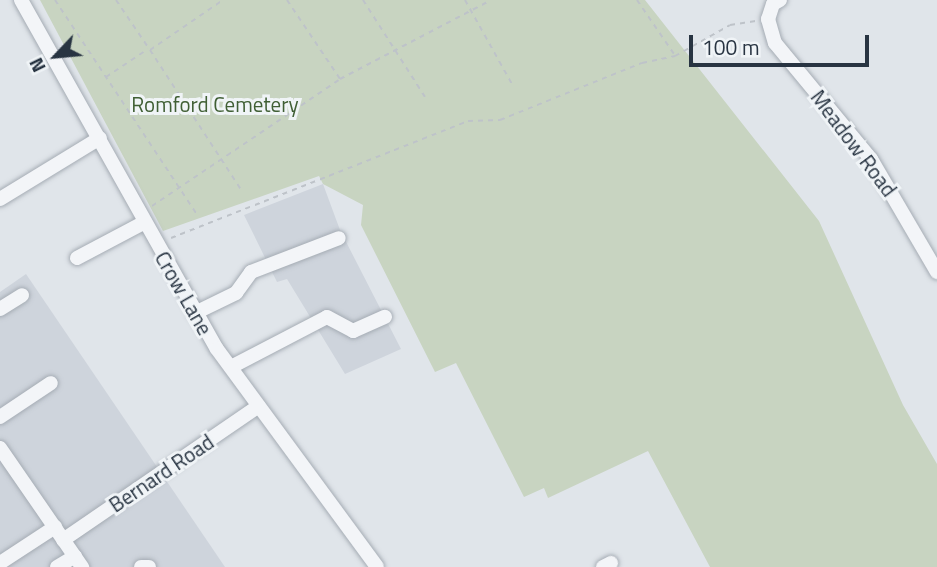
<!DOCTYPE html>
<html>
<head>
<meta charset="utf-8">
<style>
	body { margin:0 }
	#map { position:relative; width:937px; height:567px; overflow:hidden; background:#e0e5ea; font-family:"Titillium Web",sans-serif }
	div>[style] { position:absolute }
	.built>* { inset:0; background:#ced4dc }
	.green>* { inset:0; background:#c8d4c1 }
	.path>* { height:2px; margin-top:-1px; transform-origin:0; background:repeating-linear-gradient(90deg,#bec3c9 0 5px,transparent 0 10px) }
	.roads { filter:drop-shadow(0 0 2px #a5acb4) drop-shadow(0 0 2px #a5acb4) }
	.minor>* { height:14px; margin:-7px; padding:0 7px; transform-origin:7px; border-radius:7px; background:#f3f5f8 }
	span { translate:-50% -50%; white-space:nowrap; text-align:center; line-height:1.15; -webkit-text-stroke:6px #f0f4f7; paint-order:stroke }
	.park-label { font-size:21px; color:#405f35 }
	.street-label { font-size:21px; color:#283442 }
	.north { position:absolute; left:21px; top:21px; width:70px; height:70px; -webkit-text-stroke:5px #f0f4f7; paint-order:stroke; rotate:244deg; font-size:19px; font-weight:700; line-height:28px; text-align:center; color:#283442 }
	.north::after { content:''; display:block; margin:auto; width:24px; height:32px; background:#283442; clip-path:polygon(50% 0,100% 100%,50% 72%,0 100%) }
	.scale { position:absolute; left:689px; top:35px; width:180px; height:32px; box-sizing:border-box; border:4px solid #283442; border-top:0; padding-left:9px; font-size:21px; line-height:24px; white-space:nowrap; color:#283442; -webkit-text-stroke:5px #f0f4f7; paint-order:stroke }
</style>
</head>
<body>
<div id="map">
	<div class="built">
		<i style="clip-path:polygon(323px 184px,340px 230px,401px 349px,345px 374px,287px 279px,277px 282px,244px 215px)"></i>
		<i style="clip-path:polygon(26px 274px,225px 567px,0 567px,0 292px)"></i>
	</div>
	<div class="green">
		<i style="clip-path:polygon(40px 0,645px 0,819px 221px,903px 405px,937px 464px,937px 567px,710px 567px,648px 451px,548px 498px,544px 488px,524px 497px,456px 363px,435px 372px,361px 225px,363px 205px,323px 184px,319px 176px,163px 231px)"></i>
	</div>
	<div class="path">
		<i style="left:55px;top:0;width:259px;rotate:56.5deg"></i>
		<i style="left:116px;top:0;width:60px;rotate:55.8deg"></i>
		<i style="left:150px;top:50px;width:88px;rotate:-34.4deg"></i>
		<i style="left:287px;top:0;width:95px;rotate:56.1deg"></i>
		<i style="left:340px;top:79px;width:170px;rotate:-27.6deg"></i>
		<i style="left:363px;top:0;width:115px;rotate:57.4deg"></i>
		<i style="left:465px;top:0;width:98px;rotate:60.8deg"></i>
		<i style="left:637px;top:0;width:65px;rotate:55.6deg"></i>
		<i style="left:150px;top:50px;width:168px;rotate:56.9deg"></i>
		<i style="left:106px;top:77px;width:50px;rotate:-33.7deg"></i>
		<i style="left:152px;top:206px;width:225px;rotate:-34deg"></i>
		<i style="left:171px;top:238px;width:319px;rotate:-21.5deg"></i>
		<i style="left:468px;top:121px;width:32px;rotate:-2deg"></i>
		<i style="left:500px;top:120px;width:153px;rotate:-21.9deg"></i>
		<i style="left:642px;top:63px;width:34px;rotate:-12deg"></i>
		<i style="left:675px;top:56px;width:63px;rotate:-29.4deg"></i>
		<i style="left:730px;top:25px;width:26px;rotate:-9deg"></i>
	</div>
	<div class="roads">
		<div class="minor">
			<i style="left:21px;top:0;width:400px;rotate:60.7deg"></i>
			<i style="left:217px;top:349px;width:270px;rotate:53.7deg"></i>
			<i style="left:780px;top:0;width:8px;rotate:150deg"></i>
			<i style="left:773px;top:4px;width:16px;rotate:108deg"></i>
			<i style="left:768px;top:19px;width:25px;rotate:74deg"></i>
			<i style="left:775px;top:43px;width:151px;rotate:50.4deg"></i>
			<i style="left:871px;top:159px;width:131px;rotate:59.7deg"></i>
			<i style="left:0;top:199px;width:117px;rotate:-31.4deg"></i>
			<i style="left:77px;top:258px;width:77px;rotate:-27.9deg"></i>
			<i style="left:0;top:309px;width:26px;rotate:-32deg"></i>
			<i style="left:195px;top:313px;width:46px;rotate:-26deg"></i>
			<i style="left:236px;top:293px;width:26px;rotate:-54deg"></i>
			<i style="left:251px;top:272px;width:94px;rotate:-21.1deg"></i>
			<i style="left:231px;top:367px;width:108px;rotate:-27.5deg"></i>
			<i style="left:327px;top:317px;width:30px;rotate:28deg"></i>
			<i style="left:353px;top:331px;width:35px;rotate:-24deg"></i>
			<i style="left:0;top:417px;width:61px;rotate:-33.7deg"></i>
			<i style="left:0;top:448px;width:145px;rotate:55.4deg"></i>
			<i style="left:63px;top:540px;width:237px;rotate:-34.4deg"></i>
			<i style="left:0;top:563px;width:66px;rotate:-33.2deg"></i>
			<i style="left:57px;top:567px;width:21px;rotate:-31deg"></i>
			<i style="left:141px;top:567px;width:8px"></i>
			<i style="left:603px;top:567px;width:9px;rotate:-27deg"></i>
		</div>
	</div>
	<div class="park-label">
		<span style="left:215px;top:104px">Romford Cemetery</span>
	</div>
	<div class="street-label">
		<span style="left:854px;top:143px;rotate:53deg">Meadow Road</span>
		<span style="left:184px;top:293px;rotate:60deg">Crow Lane</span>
		<span style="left:161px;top:473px;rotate:-34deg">Bernard Road</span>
	</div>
	<div class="north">N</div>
	<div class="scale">100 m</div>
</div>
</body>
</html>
